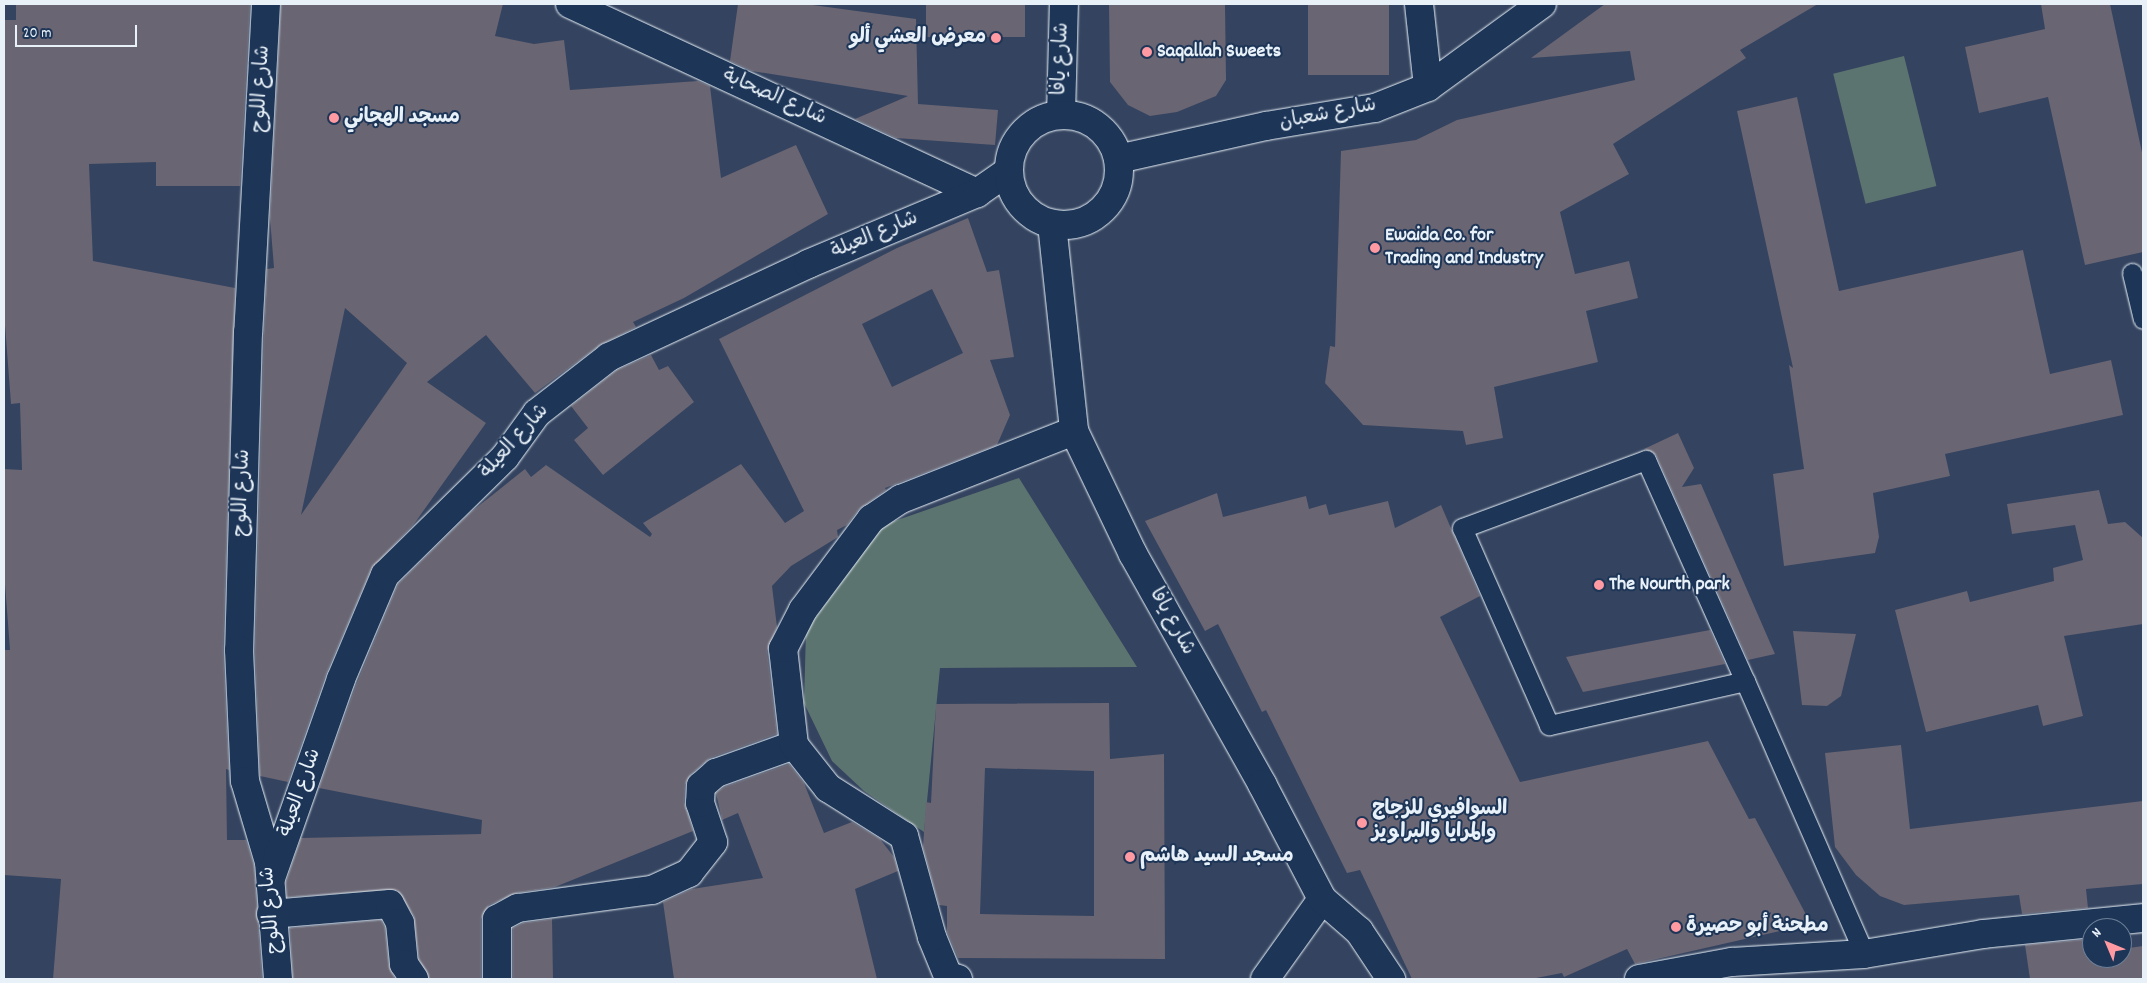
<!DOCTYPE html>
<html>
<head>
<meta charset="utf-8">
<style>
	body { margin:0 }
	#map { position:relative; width:2147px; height:983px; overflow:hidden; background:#34435f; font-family:Dekko,"Playpen Sans Arabic",sans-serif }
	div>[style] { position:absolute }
	.green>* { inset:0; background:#5c7470; transform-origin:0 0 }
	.building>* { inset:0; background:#696573; transform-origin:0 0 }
	.roads { filter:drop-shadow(0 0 1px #e8f1f8) drop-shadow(0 0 1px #e8f1f8) }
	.lane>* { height:19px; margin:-9.5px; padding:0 9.5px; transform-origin:9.5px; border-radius:9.5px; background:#1d3557 }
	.street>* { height:28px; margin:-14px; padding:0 14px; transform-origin:14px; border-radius:14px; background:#1d3557 }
	.secondary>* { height:28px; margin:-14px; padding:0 14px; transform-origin:14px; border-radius:14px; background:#1d3557 }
	.secondary>.ring { margin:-14px; padding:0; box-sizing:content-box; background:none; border:28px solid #1d3557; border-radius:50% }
	.dots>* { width:14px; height:14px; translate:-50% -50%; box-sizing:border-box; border:2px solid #1d3557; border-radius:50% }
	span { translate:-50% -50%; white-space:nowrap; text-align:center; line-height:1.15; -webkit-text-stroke:4px #1d3557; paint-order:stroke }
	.poi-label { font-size:20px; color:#e8f1f8; font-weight:700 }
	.right { translate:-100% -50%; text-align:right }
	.left { translate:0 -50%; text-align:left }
	.street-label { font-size:20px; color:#e8f1f8 }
	.frame { position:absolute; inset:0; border:5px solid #e8f1f8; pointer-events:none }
	.north { position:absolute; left:2082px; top:918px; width:50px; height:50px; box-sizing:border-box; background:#1d3557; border:1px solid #6e8097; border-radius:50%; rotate:315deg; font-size:14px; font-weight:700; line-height:20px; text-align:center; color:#e8f1f8 }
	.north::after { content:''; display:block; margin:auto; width:18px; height:22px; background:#ff9aa2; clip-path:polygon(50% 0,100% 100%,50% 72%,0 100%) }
	.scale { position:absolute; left:15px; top:25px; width:122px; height:22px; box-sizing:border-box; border:2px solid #e8f1f8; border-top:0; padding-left:6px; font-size:15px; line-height:18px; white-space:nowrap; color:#e8f1f8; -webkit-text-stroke:4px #1d3557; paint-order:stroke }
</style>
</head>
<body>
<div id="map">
	<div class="green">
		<i style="left:1904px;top:56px;width:134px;height:73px;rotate:76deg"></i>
		<i style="clip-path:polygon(1019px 478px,1137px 667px,940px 668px,924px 832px,864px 791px,832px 761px,804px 703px,806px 631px,883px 525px)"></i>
	</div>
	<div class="building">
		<i style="clip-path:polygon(16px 4px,250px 4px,240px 186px,156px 186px,156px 162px,89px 164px,93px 261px,235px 288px,223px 650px,229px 770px,226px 769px,227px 840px,246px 840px,254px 865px,262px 979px,53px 979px,61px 879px,4px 875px,4px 650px,10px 650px,4px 571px,4px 469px,22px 470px,20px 403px,11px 404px,4px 312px,4px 20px,16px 20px)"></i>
		<i style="clip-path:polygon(evenodd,281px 4px,503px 4px,495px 36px,534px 44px,564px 40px,570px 90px,698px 81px,710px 86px,721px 178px,796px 145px,828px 214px,684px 298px,633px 322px,636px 327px,600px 345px,535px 393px,486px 335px,427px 382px,486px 423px,414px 524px,371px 569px,326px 674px,288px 782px,260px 776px,255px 650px,264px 333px,267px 269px,274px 268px,270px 218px,281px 4px,345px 308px,407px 363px,301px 515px,345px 308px)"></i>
		<i style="clip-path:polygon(738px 4px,805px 4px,916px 19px,918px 104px,998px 110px,995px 145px,896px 138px,855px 119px,908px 96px,752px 71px,730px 61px)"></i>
		<i style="left:926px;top:4px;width:99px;height:33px"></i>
		<i style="clip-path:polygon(1109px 4px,1225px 4px,1226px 80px,1216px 96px,1177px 112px,1150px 116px,1128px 105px,1110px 82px)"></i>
		<i style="left:1308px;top:4px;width:81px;height:71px"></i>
		<i style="clip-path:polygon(1605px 4px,1818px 4px,1740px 50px,1746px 58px,1613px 144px,1629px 174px,1560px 212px,1575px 274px,1629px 261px,1638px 298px,1586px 311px,1598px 362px,1494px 387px,1503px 438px,1466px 445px,1463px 431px,1363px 425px,1325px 383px,1330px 346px,1335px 347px,1341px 151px,1416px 140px,1457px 120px,1635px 80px,1630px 51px,1531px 58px)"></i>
		<i style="clip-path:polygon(2041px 4px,2110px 4px,2143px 157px,2143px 252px,2085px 265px,2048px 97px,1979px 113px,1965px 47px,2045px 29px)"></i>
		<i style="clip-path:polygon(1797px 97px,1839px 291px,2023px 250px,2050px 374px,2111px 360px,2123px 415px,1945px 454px,1950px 476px,1873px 493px,1879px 537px,1875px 553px,1784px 566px,1773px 474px,1804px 469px,1789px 365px,1793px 368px,1737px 111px)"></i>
		<i style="clip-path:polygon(evenodd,968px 218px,987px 272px,999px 270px,1014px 357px,990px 360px,1010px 415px,997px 445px,885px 488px,886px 490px,859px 509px,847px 525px,837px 530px,838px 537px,791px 566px,772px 586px,777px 627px,767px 651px,777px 734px,710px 758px,691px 774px,685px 785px,684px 802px,693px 831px,555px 887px,516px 893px,489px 905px,481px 919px,481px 979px,429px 979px,419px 959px,414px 916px,397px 890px,287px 897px,286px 882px,301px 838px,481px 834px,482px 820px,319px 788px,356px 685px,398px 584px,471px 512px,525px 469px,531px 477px,546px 465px,650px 537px,652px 534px,643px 523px,741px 464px,785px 523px,804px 511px,719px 339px,897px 248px,968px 218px,932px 289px,963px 353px,892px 387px,862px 324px,932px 289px)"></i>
		<i style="clip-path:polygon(651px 355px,659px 370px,668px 366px,694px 402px,603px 475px,574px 440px,588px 428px,571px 406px,617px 370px)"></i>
		<i style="clip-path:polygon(1678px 433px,1694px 468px,1682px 487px,1701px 484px,1775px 654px,1748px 660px,1656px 455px,1644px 449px)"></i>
		<i style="clip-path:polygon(2099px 490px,2108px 524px,2125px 522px,2143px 538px,2143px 624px,2064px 636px,2083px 716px,2043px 726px,2038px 705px,1926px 732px,1895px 610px,1967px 591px,1970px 602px,2054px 581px,2053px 568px,2083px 560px,2075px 525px,2012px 534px,2007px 504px)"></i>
		<i style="clip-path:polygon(1217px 493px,1223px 517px,1306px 496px,1309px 509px,1326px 504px,1329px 515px,1388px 501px,1395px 528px,1441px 505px,1480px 596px,1440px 617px,1520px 782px,1708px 741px,1749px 819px,1755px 818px,1811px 924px,1635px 964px,1627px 949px,1564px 977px,1562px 973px,1531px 979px,1412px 979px,1360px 870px,1347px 873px,1266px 710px,1262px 712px,1218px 624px,1205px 631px,1145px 521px)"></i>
		<i style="clip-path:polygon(1710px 630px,1725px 664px,1583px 692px,1566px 657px)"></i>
		<i style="clip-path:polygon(1793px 631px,1856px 634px,1841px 696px,1827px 706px,1802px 705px)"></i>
		<i style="clip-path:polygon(evenodd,1109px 703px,1110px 759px,1164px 754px,1165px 959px,958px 958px,947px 932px,947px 906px,939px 905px,923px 847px,926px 802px,931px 803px,936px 704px,1109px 703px,985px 768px,1094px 771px,1094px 916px,980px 914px,985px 768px)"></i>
		<i style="clip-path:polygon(1901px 745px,1910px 829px,2143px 801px,2143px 884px,2086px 889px,2088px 908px,2022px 914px,2019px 895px,1904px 905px,1880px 896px,1856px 875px,1835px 847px,1825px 753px)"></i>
		<i style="clip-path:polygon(789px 764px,804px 783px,824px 833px,852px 822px,880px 839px,894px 857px,898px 871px,855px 889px,877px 979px,674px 979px,663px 902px,692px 889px,763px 878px,738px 813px,722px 820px,716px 793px,724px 787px)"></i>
		<i style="clip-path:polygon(552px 919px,553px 979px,513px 979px,513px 928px,523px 923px)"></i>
		<i style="clip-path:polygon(381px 920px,385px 928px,389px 966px,395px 979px,293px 979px,290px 928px)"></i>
		<i style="clip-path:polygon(2092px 939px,2092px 958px,2122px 958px,2122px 949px,2143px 946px,2143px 979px,2030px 979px,2025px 945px)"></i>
	</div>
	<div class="roads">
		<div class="lane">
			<i style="left:2132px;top:273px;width:47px;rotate:76.6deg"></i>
			<i style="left:1745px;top:681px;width:201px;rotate:167.3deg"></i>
			<i style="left:1549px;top:725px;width:215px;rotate:-113.8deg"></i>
			<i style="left:1462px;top:528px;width:196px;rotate:-20.3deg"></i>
			<i style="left:1646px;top:460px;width:242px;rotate:65.9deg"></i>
			<i style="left:1745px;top:681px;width:298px;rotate:66.4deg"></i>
		</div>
		<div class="street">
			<i style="left:266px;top:4px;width:328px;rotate:93.1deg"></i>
			<i style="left:248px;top:332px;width:318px;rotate:91.6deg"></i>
			<i style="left:239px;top:650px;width:131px;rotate:87.4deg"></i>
			<i style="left:245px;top:781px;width:84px;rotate:73.5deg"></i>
			<i style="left:269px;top:862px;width:117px;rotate:85.6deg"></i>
			<i style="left:570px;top:4px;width:449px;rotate:24.9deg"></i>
			<i style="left:1419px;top:4px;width:83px;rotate:83.8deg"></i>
			<i style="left:1118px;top:159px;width:152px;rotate:-12.6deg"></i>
			<i style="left:1266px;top:126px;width:110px;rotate:-9.4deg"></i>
			<i style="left:1375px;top:108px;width:57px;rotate:-21.6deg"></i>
			<i style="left:1428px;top:87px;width:141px;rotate:-36.1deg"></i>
			<i style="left:271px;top:878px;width:211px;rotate:-70.6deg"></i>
			<i style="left:341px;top:679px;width:113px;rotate:-67.1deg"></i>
			<i style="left:385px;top:575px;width:168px;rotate:-44.5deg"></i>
			<i style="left:505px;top:457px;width:54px;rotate:-54deg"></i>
			<i style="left:537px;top:413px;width:91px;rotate:-37.9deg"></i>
			<i style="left:609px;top:357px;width:220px;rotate:-25deg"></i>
			<i style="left:808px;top:264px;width:183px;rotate:-22.8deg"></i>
			<i style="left:977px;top:193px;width:39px;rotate:-35deg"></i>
			<i style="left:271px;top:914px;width:119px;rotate:-4.8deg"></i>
			<i style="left:390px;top:904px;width:21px;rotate:62deg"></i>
			<i style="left:400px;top:923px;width:41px;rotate:84.4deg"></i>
			<i style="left:404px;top:964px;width:18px;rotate:56deg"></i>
			<i style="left:497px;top:979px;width:60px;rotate:-90deg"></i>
			<i style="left:497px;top:919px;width:24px;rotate:-28deg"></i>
			<i style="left:518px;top:908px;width:135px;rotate:-7.7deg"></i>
			<i style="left:652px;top:890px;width:41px;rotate:-24.7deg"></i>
			<i style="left:689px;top:873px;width:39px;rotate:-52deg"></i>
			<i style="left:713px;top:842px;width:41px;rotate:-108.4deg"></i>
			<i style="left:700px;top:803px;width:17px;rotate:-87deg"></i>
			<i style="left:701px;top:786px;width:20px;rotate:-41deg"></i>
			<i style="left:716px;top:773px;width:83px;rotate:-19.7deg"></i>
			<i style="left:958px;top:979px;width:10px;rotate:-163deg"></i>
			<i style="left:948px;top:976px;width:42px;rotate:-112.3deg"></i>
			<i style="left:932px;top:937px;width:105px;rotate:-105.5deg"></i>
			<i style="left:904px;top:836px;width:90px;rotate:-147.7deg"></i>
			<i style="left:828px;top:788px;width:55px;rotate:-128.3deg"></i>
			<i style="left:794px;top:745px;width:97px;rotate:-96.5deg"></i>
			<i style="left:783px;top:649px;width:44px;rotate:-62.9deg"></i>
			<i style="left:803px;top:610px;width:114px;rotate:-53.2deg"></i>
			<i style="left:871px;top:519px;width:36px;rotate:-34deg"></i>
			<i style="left:901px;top:499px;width:186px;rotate:-21.5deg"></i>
			<i style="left:1265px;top:979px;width:98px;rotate:-54.5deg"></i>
			<i style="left:1639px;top:979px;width:95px;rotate:-10.4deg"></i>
			<i style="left:1732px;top:962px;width:132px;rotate:-3.5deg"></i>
			<i style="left:1864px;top:954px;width:121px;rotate:-9.5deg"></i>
			<i style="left:1983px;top:934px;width:161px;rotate:-5.7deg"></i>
		</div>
		<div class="secondary">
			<i style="left:1061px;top:115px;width:111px;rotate:-88.5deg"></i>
			<i class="ring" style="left:1009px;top:115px;width:82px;height:82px"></i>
			<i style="left:1052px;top:224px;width:208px;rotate:83.9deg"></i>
			<i style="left:1074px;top:431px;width:136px;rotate:64.4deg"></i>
			<i style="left:1133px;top:554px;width:264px;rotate:60.7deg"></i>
			<i style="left:1262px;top:784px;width:130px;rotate:62.4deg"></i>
			<i style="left:1322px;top:899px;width:49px;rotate:40.9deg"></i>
			<i style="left:1359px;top:931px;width:58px;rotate:56.3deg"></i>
		</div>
	</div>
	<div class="dots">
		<i style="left:996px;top:38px;background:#ff9aa2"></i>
		<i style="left:1147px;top:52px;background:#ff9aa2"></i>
		<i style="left:334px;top:118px;background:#ff9aa2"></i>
		<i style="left:1375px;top:248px;background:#ff9aa2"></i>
		<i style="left:1599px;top:585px;background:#ff9aa2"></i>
		<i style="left:1362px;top:823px;background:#ff9aa2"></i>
		<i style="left:1130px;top:857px;background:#ff9aa2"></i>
		<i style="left:1676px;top:927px;background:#ff9aa2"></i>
	</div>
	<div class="poi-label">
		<span class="right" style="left:986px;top:38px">معرض العشي ألو</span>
		<span class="left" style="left:1157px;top:52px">Saqallah Sweets</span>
		<span class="left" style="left:344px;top:118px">مسجد الهجاني</span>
		<span class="left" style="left:1385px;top:248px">Ewaida Co. for<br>Trading and Industry</span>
		<span class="left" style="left:1609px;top:585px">The Nourth park</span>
		<span class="left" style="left:1372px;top:822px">السوافيري للزجاج<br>والمرايا والبراويز</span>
		<span class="left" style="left:1140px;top:857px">مسجد السيد هاشم</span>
		<span class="left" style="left:1686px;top:927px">مطحنة أبو حصيرة</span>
	</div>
	<div class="street-label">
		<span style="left:1062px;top:59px;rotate:-88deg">شارع يافا</span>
		<span style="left:262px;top:89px;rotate:-87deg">شارع اللوح</span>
		<span style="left:774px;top:98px;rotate:24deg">شارع الصحابة</span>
		<span style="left:1328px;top:115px;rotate:-11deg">شارع شعبان</span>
		<span style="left:875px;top:236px;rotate:-23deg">شارع العيلة</span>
		<span style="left:515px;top:442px;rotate:-48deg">شارع العيلة</span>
		<span style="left:243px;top:493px;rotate:-88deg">شارع اللوح</span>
		<span style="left:1171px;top:622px;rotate:61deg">شارع يافا</span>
		<span style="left:301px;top:793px;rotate:-71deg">شارع العيلة</span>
		<span style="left:272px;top:910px;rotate:-95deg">شارع اللوح</span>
	</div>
	<div class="frame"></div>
	<div class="north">N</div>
	<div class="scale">20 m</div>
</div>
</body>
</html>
